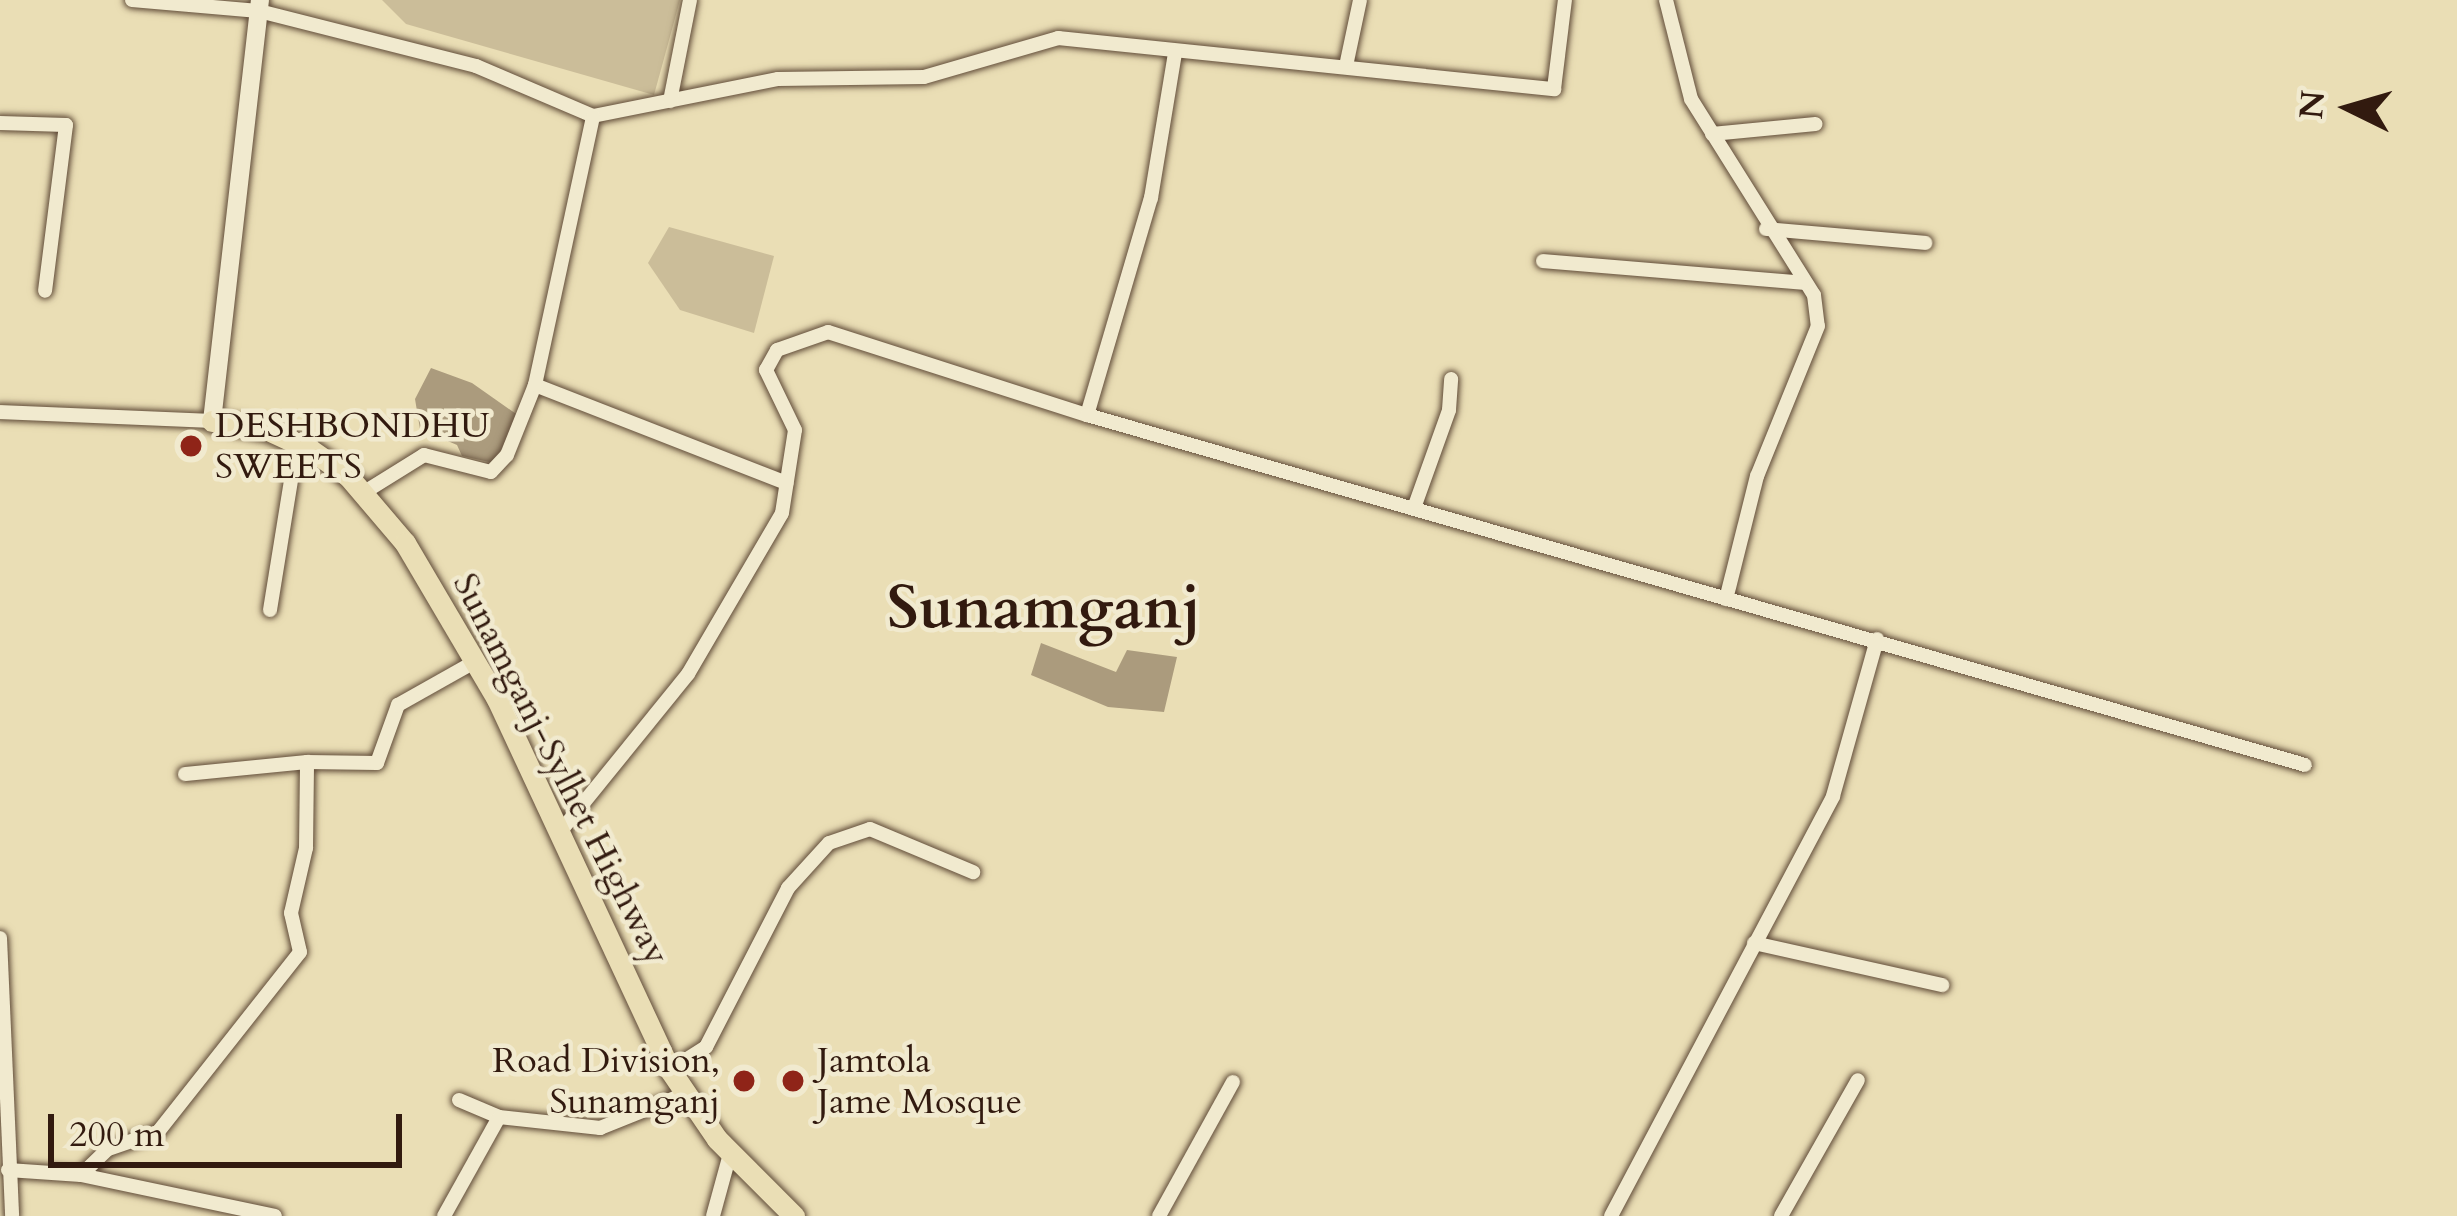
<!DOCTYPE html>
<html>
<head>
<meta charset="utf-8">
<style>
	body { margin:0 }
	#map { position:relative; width:2457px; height:1216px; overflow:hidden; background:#eadeb5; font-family:Cardo,serif }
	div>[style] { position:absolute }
	.green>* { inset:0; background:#cbbd99 }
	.water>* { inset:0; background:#ab9b7d }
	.roads { filter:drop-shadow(0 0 3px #604b38) drop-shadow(0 0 3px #604b38) }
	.minor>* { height:14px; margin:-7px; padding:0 7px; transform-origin:7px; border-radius:7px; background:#f1eacf }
	.secondary>* { height:18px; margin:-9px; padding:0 9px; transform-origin:9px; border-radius:9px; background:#f1eacf }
	.primary>* { height:21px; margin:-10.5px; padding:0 10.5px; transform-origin:10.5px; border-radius:10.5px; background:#eadeb5 }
	.dots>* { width:33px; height:33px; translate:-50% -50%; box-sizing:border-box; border:6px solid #f1eacf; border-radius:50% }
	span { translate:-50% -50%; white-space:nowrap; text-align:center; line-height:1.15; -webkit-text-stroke:9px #f1eacf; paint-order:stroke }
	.poi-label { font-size:36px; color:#321a0f }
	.left { translate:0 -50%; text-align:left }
	.right { translate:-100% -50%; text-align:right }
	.street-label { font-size:36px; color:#321a0f }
	.town-label { font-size:60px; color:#321a0f; font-weight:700 }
	.north { position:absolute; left:2289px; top:48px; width:120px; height:120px; -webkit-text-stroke:9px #f1eacf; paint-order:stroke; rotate:275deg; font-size:33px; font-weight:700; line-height:48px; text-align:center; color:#321a0f }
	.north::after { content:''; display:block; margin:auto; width:42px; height:54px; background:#321a0f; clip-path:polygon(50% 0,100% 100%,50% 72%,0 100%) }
	.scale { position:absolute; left:48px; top:1114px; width:354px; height:54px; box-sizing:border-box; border:6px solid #321a0f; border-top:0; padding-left:15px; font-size:36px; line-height:42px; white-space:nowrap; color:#321a0f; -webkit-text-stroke:9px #f1eacf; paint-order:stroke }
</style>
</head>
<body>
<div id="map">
	<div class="green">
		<i style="clip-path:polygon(382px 0,680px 0,654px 95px,406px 24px)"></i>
		<i style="clip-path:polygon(669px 227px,774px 256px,754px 333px,680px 310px,648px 263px)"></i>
	</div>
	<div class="water">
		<i style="clip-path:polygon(431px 368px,472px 383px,519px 416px,494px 463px,462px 456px,457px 445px,420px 429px,415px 399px)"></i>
		<i style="clip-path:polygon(1041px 643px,1116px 672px,1127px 650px,1177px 657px,1164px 712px,1108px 707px,1031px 675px)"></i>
	</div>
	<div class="roads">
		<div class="minor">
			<i style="left:132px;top:0;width:127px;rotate:5deg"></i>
			<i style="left:259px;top:11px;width:224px;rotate:14.2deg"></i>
			<i style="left:476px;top:66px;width:127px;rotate:23.1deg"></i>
			<i style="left:593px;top:116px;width:189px;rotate:-11.3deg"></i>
			<i style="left:778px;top:79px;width:146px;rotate:-0.8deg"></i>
			<i style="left:924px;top:77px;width:140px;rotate:-16.2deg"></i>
			<i style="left:1058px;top:38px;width:499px;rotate:5.9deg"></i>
			<i style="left:1554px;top:89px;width:90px;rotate:-83deg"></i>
			<i style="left:1666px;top:0;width:102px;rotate:75.8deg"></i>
			<i style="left:1691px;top:99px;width:231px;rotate:57.9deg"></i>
			<i style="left:1814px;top:295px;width:31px;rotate:83deg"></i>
			<i style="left:1818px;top:326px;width:162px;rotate:112.1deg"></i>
			<i style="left:1757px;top:476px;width:127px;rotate:104.1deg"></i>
			<i style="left:1346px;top:66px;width:67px;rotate:-78deg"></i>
			<i style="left:670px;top:101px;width:103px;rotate:-78.8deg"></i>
			<i style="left:0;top:123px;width:66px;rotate:1.7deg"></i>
			<i style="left:66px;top:125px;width:167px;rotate:97.2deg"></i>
			<i style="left:1712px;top:134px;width:104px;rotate:-5.5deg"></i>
			<i style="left:1766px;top:229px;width:160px;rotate:5deg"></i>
			<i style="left:1543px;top:261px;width:263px;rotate:4.8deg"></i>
			<i style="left:535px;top:385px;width:270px;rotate:21.3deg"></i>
			<i style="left:0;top:412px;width:212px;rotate:2.4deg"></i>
			<i style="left:1087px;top:415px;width:226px;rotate:-73.6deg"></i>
			<i style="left:1151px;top:198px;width:147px;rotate:-80.6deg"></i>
			<i style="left:363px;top:493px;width:72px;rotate:-31.9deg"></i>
			<i style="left:424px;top:455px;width:69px;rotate:14.2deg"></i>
			<i style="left:491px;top:472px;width:23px;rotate:-47deg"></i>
			<i style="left:507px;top:455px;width:75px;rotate:-68.2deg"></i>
			<i style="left:535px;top:385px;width:275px;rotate:-77.8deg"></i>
			<i style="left:1414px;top:508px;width:104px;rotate:-70.3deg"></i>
			<i style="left:1449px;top:410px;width:31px;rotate:-86deg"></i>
			<i style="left:270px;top:610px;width:169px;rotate:-80.8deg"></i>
			<i style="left:185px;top:774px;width:123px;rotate:-5.6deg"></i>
			<i style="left:560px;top:832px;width:203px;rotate:-51deg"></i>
			<i style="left:688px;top:674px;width:186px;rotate:-59.7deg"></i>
			<i style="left:782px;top:513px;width:84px;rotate:-81.1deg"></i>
			<i style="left:795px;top:430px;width:67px;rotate:-115.8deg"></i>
			<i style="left:766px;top:370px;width:23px;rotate:-61deg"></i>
			<i style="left:777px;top:350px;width:54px;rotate:-19.4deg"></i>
			<i style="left:828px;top:332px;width:272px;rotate:17.8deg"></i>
			<i style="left:1087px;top:415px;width:1267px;rotate:16.03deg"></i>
			<i style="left:0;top:938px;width:278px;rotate:87.5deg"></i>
			<i style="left:1754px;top:943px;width:193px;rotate:12.6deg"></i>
			<i style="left:670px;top:1070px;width:43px;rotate:-32.6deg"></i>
			<i style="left:706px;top:1047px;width:179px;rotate:-62.7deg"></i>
			<i style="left:788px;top:888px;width:61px;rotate:-47.7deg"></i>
			<i style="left:829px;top:843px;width:43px;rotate:-18.9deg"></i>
			<i style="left:870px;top:829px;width:112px;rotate:22.7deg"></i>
			<i style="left:459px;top:1100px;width:43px;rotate:23deg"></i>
			<i style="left:499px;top:1117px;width:102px;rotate:6.2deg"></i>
			<i style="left:600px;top:1128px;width:92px;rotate:-21.8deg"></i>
			<i style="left:8px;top:1170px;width:73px;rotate:3.9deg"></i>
			<i style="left:81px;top:1175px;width:37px;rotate:-44deg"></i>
			<i style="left:108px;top:1149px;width:53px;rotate:-18.8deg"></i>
			<i style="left:158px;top:1132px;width:229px;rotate:-51.7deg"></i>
			<i style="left:300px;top:952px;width:40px;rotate:-103deg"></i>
			<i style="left:291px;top:913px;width:67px;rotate:-77deg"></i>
			<i style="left:306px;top:848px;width:86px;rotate:-89.3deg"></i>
			<i style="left:307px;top:762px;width:70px;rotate:0.8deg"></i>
			<i style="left:377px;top:763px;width:62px;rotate:-70.1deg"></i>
			<i style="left:398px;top:705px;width:90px;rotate:-29.4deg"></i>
			<i style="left:81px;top:1175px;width:198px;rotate:11.9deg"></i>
			<i style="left:444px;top:1216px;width:113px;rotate:-60.9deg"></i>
			<i style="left:713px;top:1216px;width:64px;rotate:-74.7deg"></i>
			<i style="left:1159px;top:1216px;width:153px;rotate:-61.1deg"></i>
			<i style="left:1611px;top:1216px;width:475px;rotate:-62.1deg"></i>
			<i style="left:1833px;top:796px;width:163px;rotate:-74.3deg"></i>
			<i style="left:1781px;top:1216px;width:156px;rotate:-60.5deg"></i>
		</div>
		<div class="secondary">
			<i style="left:212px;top:421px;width:424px;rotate:-83.5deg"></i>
		</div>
		<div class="primary">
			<i style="left:212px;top:421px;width:57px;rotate:9.1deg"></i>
			<i style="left:268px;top:430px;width:47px;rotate:24.9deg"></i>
			<i style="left:311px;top:450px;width:45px;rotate:35.1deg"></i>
			<i style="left:348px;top:476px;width:88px;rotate:49.6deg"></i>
			<i style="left:405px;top:543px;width:181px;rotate:59.5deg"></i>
			<i style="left:497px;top:699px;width:409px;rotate:65deg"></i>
			<i style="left:670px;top:1070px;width:83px;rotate:55.7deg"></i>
			<i style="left:717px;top:1139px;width:109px;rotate:45deg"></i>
		</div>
	</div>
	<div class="dots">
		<i style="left:191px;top:446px;background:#8f2418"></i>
		<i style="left:744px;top:1081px;background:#8f2418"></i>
		<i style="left:793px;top:1081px;background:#8f2418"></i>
	</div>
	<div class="poi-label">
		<span class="left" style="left:215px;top:446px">DESHBONDHU<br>SWEETS</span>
		<span class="right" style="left:720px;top:1081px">Road Division,<br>Sunamganj</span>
		<span class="left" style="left:817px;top:1081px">Jamtola<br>Jame Mosque</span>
	</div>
	<div class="street-label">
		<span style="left:561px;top:769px;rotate:63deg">Sunamganj-Sylhet Highway</span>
	</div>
	<div class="town-label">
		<span style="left:1044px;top:608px">Sunamganj</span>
	</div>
	<div class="north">N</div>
	<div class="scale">200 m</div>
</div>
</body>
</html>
